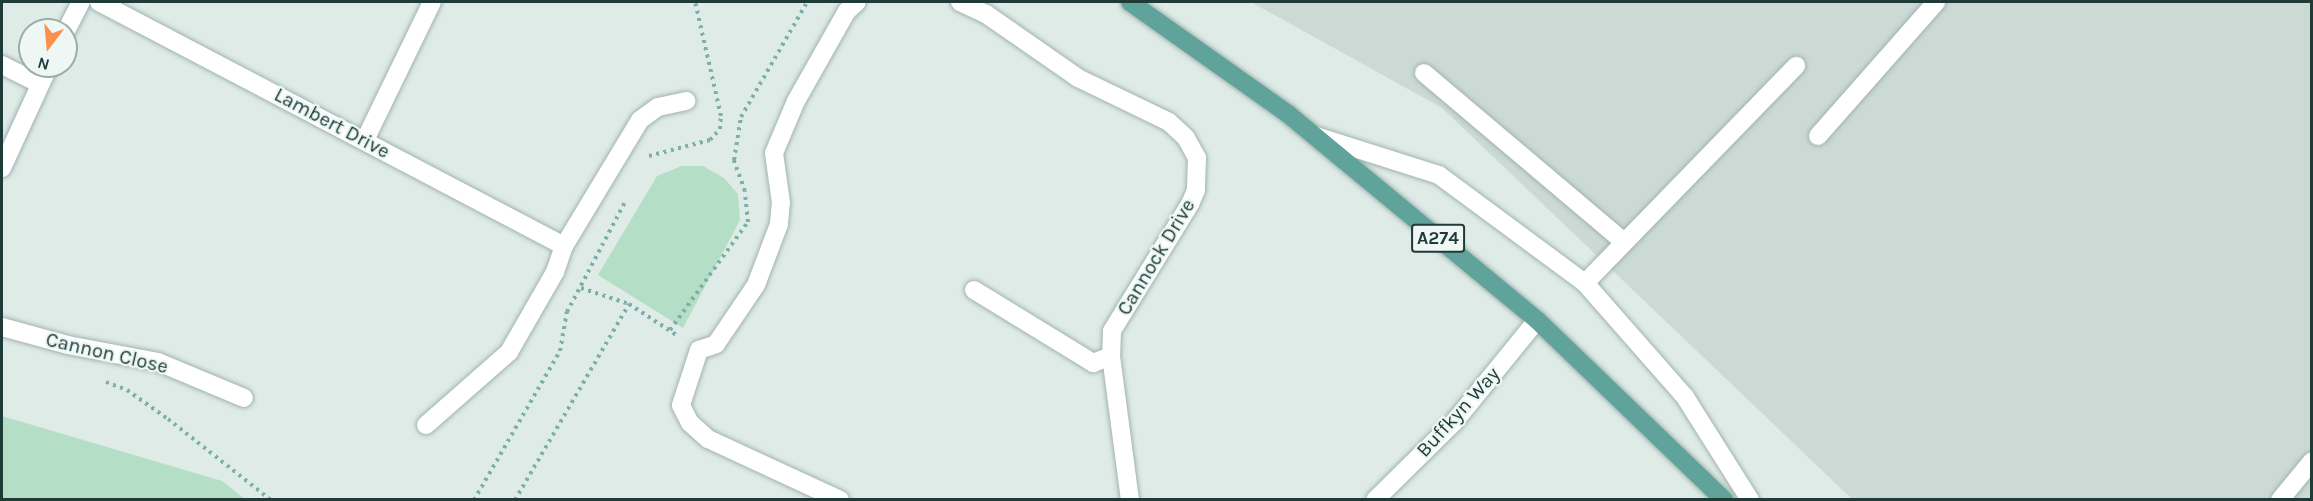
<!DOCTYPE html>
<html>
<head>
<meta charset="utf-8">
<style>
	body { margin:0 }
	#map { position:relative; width:2313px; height:501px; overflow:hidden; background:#deebe7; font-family:Karla,sans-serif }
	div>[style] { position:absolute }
	.built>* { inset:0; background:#ccdad6 }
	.green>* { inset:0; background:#b5dec6 }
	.path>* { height:4px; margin-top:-2px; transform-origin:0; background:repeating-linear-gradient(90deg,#7cb0a8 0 3px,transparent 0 7.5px) }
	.roads { filter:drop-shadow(0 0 2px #a1b3af) drop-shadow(0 0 2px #a1b3af) }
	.minor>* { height:18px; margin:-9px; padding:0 9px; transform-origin:9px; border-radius:9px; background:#fff }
	.major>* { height:18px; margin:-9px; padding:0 9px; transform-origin:9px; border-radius:9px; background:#5fa39b }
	span { translate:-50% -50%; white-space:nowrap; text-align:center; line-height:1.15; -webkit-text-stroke:4.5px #eef7f4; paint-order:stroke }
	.shield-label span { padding:2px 4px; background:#eef7f4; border:2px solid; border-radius:4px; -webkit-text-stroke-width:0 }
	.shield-label { font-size:18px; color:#1e3b38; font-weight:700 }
	.street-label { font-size:20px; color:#1e3b38 }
	.frame { position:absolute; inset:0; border:3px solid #1e3b38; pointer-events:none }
	.north { position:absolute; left:18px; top:18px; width:60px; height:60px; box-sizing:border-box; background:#eef7f4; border:2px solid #9baca9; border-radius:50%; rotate:196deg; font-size:16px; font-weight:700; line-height:24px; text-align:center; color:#1e3b38 }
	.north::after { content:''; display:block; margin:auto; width:21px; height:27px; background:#fb904c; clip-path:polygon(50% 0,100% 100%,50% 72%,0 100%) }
</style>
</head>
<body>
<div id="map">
	<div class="built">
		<i style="clip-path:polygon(1251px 2px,2311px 2px,2311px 499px,1852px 499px,1442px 108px)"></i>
	</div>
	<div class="green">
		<i style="clip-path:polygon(682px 166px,703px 166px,724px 178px,738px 194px,740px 220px,683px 328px,598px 275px,657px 176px)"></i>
		<i style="clip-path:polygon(2px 416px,222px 481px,245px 499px,2px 499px)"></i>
	</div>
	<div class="path">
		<i style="left:649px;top:156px;width:63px;rotate:-14.7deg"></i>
		<i style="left:710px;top:140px;width:15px;rotate:-48deg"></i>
		<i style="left:720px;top:129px;width:13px;rotate:-86deg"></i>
		<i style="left:721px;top:116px;width:117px;rotate:-102.8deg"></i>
		<i style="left:581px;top:288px;width:51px;rotate:18.4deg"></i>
		<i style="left:629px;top:304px;width:59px;rotate:33.1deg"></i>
		<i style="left:670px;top:330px;width:133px;rotate:-54.2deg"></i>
		<i style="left:748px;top:222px;width:31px;rotate:-96deg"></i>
		<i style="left:745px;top:191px;width:33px;rotate:-110deg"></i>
		<i style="left:734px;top:160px;width:44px;rotate:-80.8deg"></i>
		<i style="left:741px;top:117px;width:133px;rotate:-60.1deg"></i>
		<i style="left:106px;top:382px;width:22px;rotate:21deg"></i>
		<i style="left:127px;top:390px;width:50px;rotate:35.3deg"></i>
		<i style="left:168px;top:419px;width:131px;rotate:38.2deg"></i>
		<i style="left:474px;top:500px;width:172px;rotate:-60deg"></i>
		<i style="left:560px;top:351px;width:40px;rotate:-80deg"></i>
		<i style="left:567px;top:312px;width:127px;rotate:-62.2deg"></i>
		<i style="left:515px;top:500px;width:227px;rotate:-59.8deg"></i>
	</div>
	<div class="roads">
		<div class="minor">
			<i style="left:99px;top:2px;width:525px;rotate:27.69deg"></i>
			<i style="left:960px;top:2px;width:29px;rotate:25deg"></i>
			<i style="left:986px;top:14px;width:112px;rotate:34.8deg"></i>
			<i style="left:1078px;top:78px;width:101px;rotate:25.8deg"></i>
			<i style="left:1169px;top:122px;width:23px;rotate:43deg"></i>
			<i style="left:1186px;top:138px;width:23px;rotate:61deg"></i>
			<i style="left:1197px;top:158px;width:32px;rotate:92deg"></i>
			<i style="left:1196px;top:190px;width:15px;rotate:113deg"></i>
			<i style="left:1190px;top:204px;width:149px;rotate:121.6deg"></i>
			<i style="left:1112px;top:331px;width:25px;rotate:92deg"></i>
			<i style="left:1111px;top:356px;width:145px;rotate:82.5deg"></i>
			<i style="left:66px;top:31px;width:33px;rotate:-63deg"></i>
			<i style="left:2px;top:65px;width:42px;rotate:26.6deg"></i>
			<i style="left:1424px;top:73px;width:262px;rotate:40.2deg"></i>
			<i style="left:1316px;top:136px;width:129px;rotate:17.6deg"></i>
			<i style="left:1439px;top:175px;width:182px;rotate:36.5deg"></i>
			<i style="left:1585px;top:283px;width:152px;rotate:48.7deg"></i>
			<i style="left:1685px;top:397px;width:122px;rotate:57.7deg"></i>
			<i style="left:1818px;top:136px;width:179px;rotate:-48.6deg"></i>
			<i style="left:365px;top:140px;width:153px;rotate:-64.1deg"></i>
			<i style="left:2px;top:168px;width:112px;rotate:-65.3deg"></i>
			<i style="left:1585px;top:283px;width:303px;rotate:-45.8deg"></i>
			<i style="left:974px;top:290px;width:140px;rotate:31.5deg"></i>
			<i style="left:1093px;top:363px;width:19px;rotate:-21deg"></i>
			<i style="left:2px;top:327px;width:68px;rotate:15.3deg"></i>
			<i style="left:68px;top:345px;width:92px;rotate:10.7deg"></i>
			<i style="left:158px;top:362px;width:93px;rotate:22.7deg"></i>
			<i style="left:426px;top:425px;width:111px;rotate:-41.3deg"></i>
			<i style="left:509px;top:352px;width:92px;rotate:-60.1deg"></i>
			<i style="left:555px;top:272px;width:28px;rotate:-71deg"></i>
			<i style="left:564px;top:246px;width:147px;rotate:-58.9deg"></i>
			<i style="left:640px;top:120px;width:22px;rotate:-36deg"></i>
			<i style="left:658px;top:107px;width:29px;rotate:-12deg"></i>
			<i style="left:840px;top:500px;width:145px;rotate:-155.2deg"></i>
			<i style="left:708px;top:439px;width:24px;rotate:-138deg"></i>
			<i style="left:690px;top:423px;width:20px;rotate:-117deg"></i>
			<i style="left:681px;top:405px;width:58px;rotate:-71.9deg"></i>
			<i style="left:699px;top:350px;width:18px;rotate:-19deg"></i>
			<i style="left:716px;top:344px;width:71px;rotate:-55.9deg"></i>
			<i style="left:756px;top:285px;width:65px;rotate:-69.3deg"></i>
			<i style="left:779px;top:224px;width:21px;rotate:-85deg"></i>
			<i style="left:781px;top:203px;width:50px;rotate:-98deg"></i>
			<i style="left:774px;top:153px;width:56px;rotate:-67.1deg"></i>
			<i style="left:796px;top:101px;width:103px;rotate:-60.5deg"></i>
			<i style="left:847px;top:11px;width:13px;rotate:-42deg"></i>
			<i style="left:1375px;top:500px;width:112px;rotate:-44.6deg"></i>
			<i style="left:1455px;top:421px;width:130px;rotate:-50.9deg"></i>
			<i style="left:2280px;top:500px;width:50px;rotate:-50.6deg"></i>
		</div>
		<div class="major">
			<i style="left:1130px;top:2px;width:194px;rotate:35.3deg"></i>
			<i style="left:1288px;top:114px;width:323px;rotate:39.6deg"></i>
			<i style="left:1537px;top:320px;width:260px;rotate:43.9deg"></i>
		</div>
	</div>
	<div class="shield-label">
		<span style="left:1438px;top:238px">A274</span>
	</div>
	<div class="street-label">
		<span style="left:332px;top:123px;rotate:28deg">Lambert Drive</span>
		<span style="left:1156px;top:257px;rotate:-59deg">Cannock Drive</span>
		<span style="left:107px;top:353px;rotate:13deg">Cannon Close</span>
		<span style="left:1458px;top:412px;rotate:-48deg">Buffkyn Way</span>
	</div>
	<div class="frame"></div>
	<div class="north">N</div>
</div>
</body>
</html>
